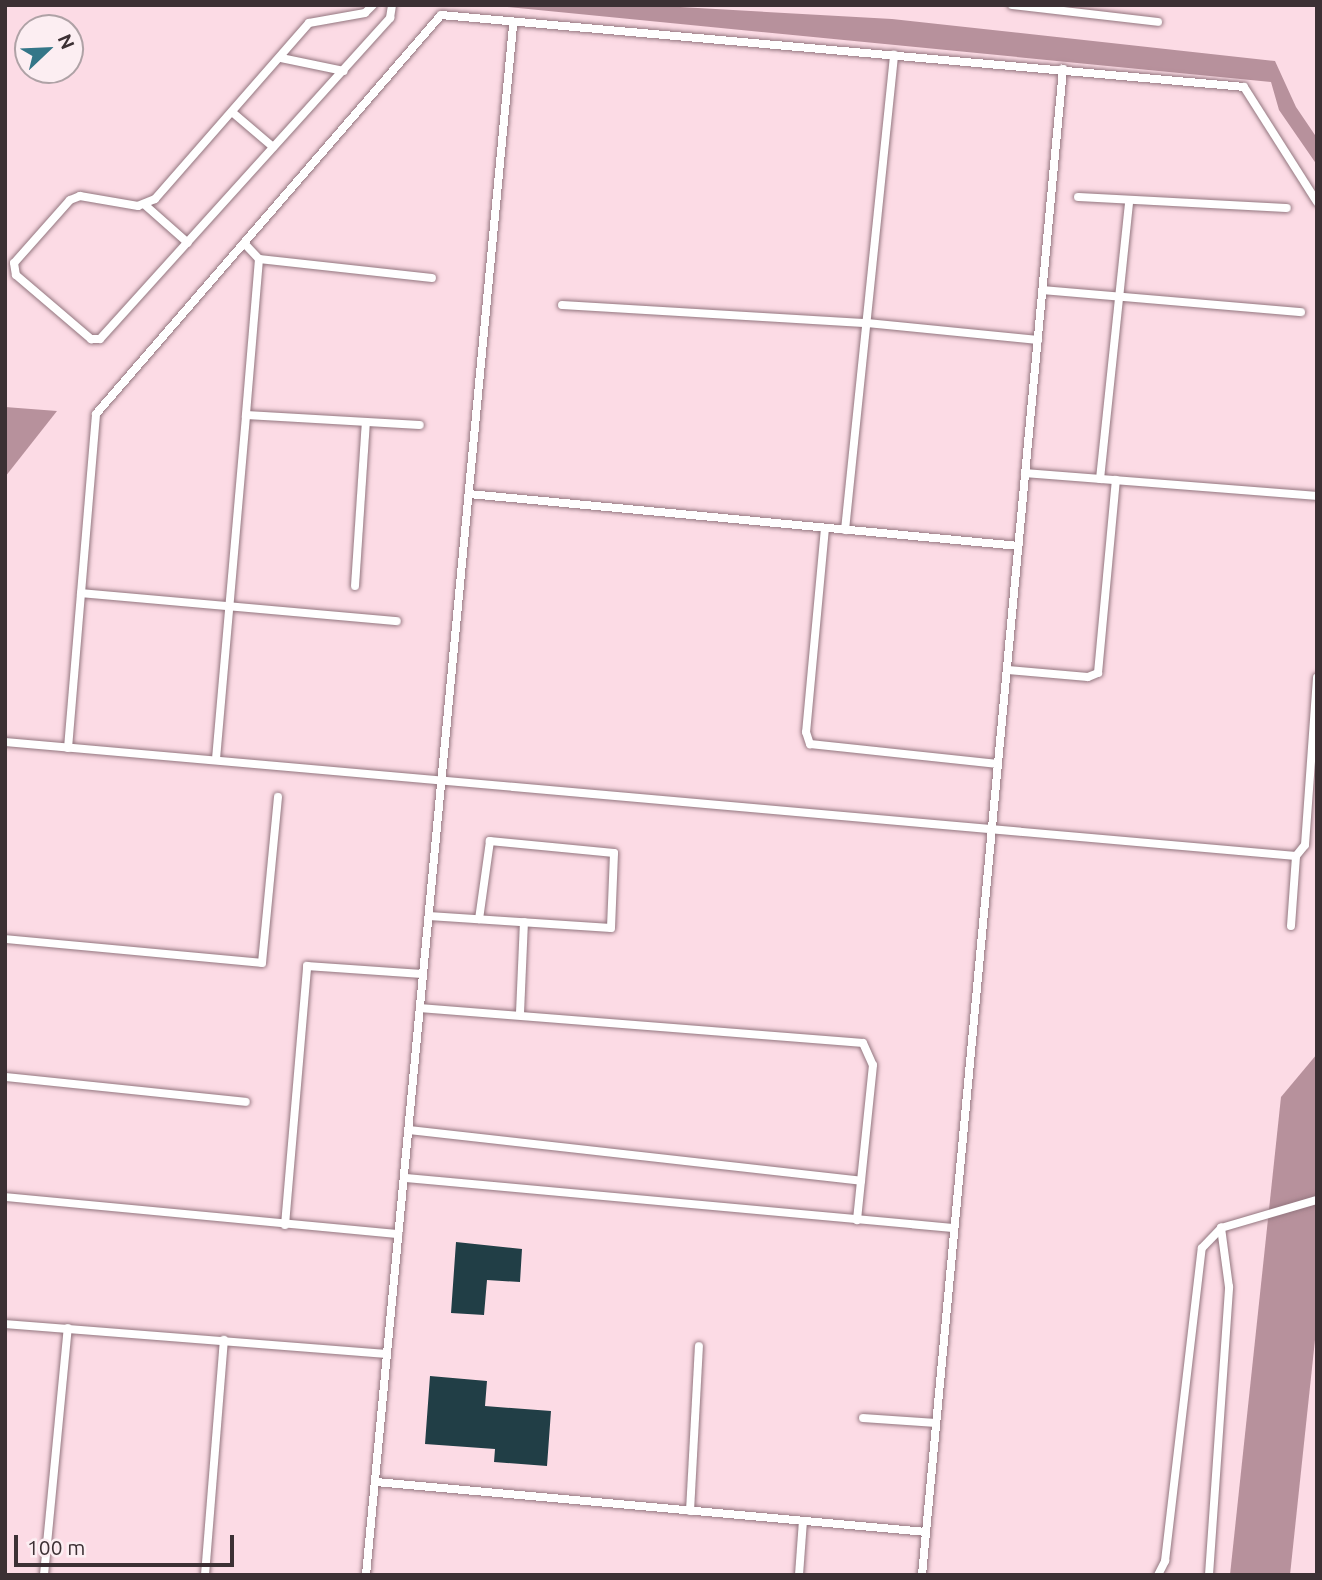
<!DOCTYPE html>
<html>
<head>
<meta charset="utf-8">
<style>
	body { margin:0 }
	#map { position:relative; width:1322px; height:1580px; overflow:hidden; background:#fcdbe5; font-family:Ubuntu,sans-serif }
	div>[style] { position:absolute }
	.water>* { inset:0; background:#b7919c }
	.building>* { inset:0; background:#213e46 }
	.roads { filter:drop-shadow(0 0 2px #93767f) drop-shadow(0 0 2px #93767f) }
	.service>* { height:8px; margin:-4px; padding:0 4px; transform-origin:4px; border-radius:4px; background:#fff }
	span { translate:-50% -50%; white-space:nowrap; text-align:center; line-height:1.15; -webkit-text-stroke:7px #fceef2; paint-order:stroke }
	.frame { position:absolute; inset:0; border:7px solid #3c3034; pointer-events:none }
	.north { position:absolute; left:14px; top:14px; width:70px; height:70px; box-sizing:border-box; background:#fceef2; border:2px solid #afa2a6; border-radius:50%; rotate:67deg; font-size:19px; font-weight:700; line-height:28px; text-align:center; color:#3c3034 }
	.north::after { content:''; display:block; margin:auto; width:24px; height:32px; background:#347688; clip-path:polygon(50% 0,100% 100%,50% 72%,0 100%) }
	.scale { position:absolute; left:14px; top:1535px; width:220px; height:32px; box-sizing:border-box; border:4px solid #3c3034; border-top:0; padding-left:9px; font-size:21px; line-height:24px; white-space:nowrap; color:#3c3034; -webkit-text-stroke:5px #fceef2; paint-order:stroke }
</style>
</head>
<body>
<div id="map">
	<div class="water">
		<i style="clip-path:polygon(488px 5px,645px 5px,892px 19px,1275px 61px,1296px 107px,1317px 138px,1317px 165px,1279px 110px,1271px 82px)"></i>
		<i style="clip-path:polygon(5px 407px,57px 411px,5px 477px)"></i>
		<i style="clip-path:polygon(1317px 1054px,1317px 1321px,1290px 1575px,1230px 1575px,1281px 1097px)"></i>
	</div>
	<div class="building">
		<i style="clip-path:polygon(456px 1242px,522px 1249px,520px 1282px,487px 1280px,484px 1315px,451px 1313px)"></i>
		<i style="clip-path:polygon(430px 1376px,487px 1381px,485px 1406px,551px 1411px,547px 1466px,494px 1462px,495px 1449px,425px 1444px)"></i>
	</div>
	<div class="roads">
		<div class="service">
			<i style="left:373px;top:5px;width:11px;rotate:135deg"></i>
			<i style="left:365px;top:13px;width:57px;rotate:169.9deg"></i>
			<i style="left:309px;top:23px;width:234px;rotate:131.2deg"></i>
			<i style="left:155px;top:199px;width:18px;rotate:158deg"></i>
			<i style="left:138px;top:206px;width:59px;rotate:-170.2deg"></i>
			<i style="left:80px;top:196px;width:11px;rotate:158deg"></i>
			<i style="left:70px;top:200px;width:84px;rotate:131.6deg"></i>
			<i style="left:14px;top:263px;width:12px;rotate:81deg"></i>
			<i style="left:16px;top:275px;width:99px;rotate:40.5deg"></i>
			<i style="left:91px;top:339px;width:9px"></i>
			<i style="left:100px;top:339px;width:433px;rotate:-47.9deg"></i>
			<i style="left:390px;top:18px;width:13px;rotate:-81deg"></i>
			<i style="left:1012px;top:5px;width:147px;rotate:6.6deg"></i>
			<i style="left:281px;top:58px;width:64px;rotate:11.7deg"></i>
			<i style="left:232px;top:112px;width:54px;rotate:40.5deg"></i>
			<i style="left:1078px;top:197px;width:209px;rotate:3deg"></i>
			<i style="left:145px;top:205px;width:57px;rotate:41.5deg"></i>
			<i style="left:244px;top:243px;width:22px;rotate:47deg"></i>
			<i style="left:259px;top:259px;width:174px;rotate:6.3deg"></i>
			<i style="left:259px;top:259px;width:157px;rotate:94.8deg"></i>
			<i style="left:246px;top:415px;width:174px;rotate:3.3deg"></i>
			<i style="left:1043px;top:290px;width:259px;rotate:4.9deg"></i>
			<i style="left:562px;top:305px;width:306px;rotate:3.4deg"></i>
			<i style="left:867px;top:323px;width:172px;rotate:5.7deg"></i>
			<i style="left:1025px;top:473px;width:293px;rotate:4.5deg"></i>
			<i style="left:1100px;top:479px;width:279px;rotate:-84deg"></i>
			<i style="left:469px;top:494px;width:552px;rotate:5.4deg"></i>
			<i style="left:825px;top:528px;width:205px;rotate:95.3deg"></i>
			<i style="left:806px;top:732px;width:13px;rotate:72deg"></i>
			<i style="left:810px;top:744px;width:189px;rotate:6.1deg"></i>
			<i style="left:845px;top:530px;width:478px;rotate:-84.1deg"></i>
			<i style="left:355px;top:586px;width:164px;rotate:-86.2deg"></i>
			<i style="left:81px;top:593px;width:317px;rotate:5.1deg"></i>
			<i style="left:1008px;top:670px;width:80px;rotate:5deg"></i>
			<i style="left:1088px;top:677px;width:11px;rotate:-22deg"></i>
			<i style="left:1098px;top:673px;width:194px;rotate:-84.7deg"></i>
			<i style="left:5px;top:742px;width:1296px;rotate:5.05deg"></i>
			<i style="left:68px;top:748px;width:335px;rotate:-85.2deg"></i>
			<i style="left:96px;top:414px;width:527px;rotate:-49.15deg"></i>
			<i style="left:441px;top:15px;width:806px;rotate:5.12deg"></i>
			<i style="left:1244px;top:87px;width:136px;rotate:57.6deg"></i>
			<i style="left:216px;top:759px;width:345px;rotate:-85deg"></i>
			<i style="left:429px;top:916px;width:182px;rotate:3.8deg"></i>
			<i style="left:611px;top:928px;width:75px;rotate:-87.7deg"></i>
			<i style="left:614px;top:853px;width:125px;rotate:-174.5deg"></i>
			<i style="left:490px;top:841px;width:79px;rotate:98deg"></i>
			<i style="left:1291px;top:926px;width:70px;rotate:-85.9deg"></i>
			<i style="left:1296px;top:856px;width:14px;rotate:-51deg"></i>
			<i style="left:1305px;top:845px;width:168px;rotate:-85.9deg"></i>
			<i style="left:5px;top:939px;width:258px;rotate:5.3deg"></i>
			<i style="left:262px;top:963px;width:167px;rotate:-84.5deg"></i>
			<i style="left:420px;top:1008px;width:444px;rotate:4.5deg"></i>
			<i style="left:863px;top:1043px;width:24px;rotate:66deg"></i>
			<i style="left:873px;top:1065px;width:156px;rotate:95.9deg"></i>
			<i style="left:520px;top:1013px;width:91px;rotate:-87.5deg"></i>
			<i style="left:5px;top:1077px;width:242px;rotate:5.9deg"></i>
			<i style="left:409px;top:1130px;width:455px;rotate:6.4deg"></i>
			<i style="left:406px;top:1178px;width:549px;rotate:5.22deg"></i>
			<i style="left:5px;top:1197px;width:395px;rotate:5.4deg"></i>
			<i style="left:285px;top:1225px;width:260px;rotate:-85.1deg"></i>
			<i style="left:307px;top:966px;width:115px;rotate:4deg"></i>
			<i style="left:5px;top:1324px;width:382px;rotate:4.5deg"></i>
			<i style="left:863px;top:1418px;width:73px;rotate:3.9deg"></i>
			<i style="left:376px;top:1482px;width:552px;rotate:5.19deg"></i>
			<i style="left:690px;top:1511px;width:165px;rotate:-86.9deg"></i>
			<i style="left:44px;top:1575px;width:248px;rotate:-84.5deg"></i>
			<i style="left:205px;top:1575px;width:236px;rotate:-85.4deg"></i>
			<i style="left:366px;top:1575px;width:1557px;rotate:-84.58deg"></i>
			<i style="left:799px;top:1575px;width:54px;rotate:-85.8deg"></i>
			<i style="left:922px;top:1575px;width:1513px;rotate:-84.65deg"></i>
			<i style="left:1158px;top:1575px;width:16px;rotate:-63deg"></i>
			<i style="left:1165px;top:1561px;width:315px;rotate:-83.3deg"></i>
			<i style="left:1202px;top:1248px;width:28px;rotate:-46deg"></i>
			<i style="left:1221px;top:1228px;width:100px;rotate:-16.3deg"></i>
			<i style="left:1209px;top:1575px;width:289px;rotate:-86deg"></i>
			<i style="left:1229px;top:1287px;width:60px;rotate:-97.7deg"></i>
		</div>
	</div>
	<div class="frame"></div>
	<div class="north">N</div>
	<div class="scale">100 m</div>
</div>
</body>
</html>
